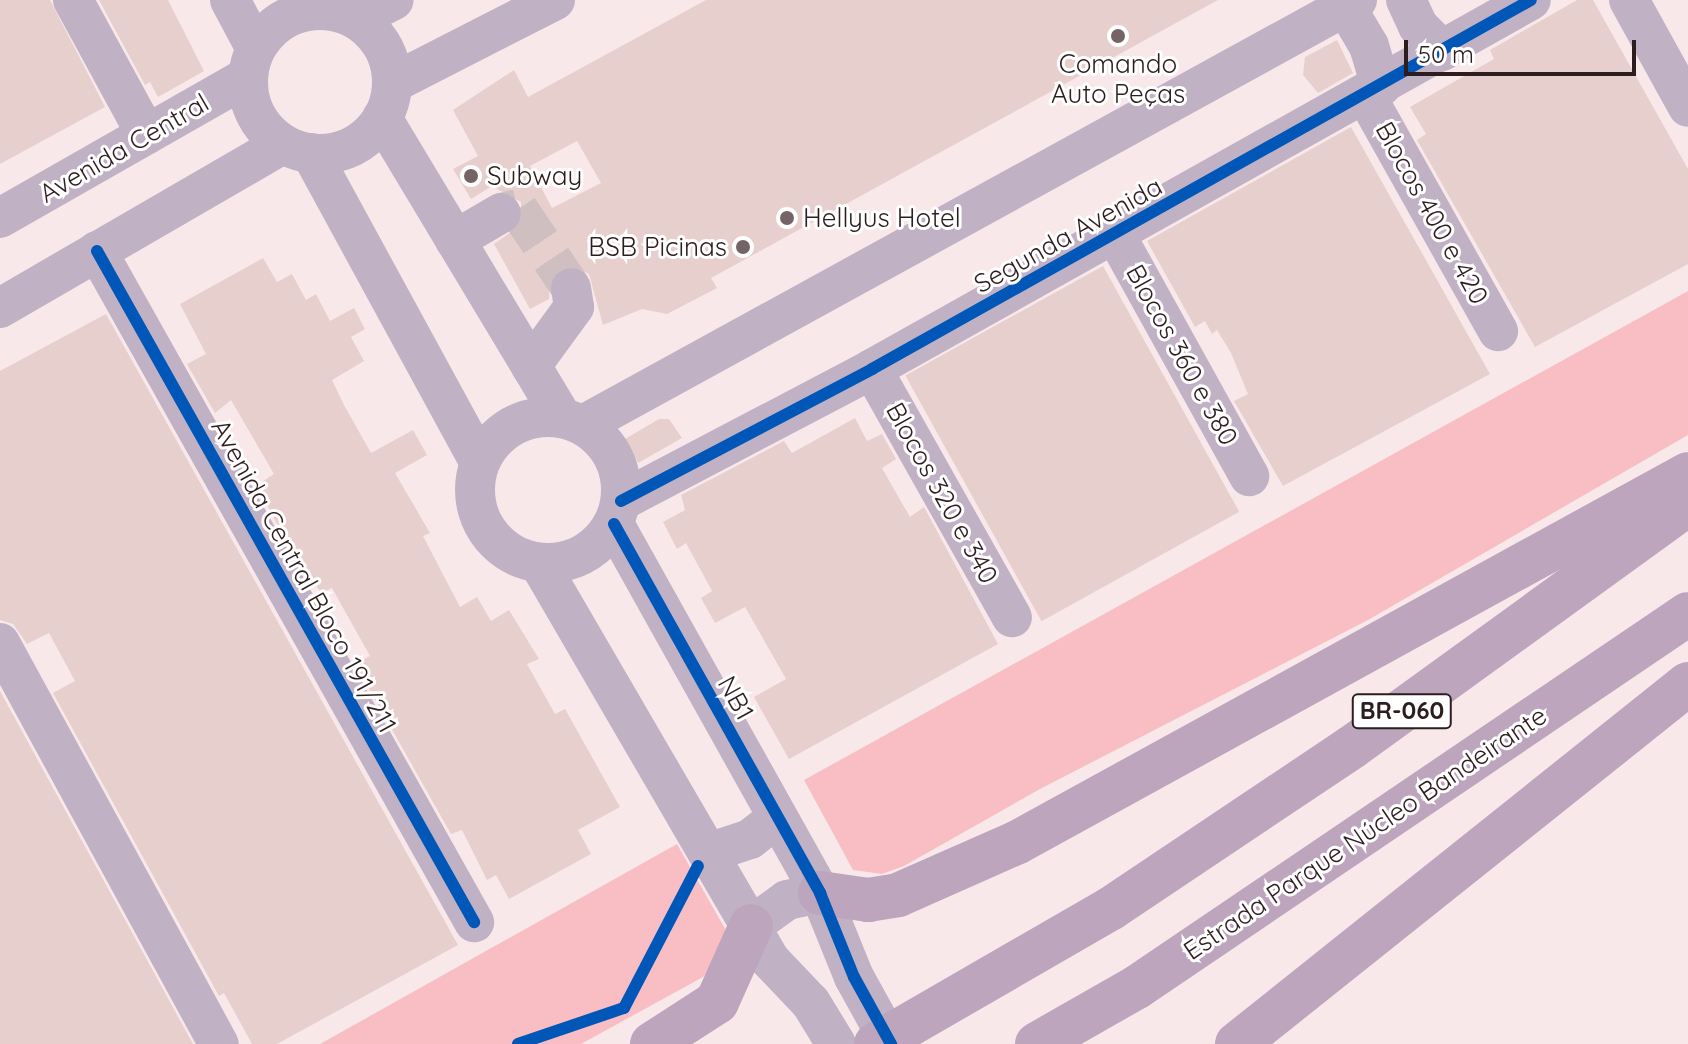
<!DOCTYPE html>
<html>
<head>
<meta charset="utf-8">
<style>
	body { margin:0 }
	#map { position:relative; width:1688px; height:1044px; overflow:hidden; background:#f9e8ea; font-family:Quicksand,sans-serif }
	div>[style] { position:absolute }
	.green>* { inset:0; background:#f8bec4 }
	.building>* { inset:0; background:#e7cfcd; transform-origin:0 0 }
	.minor-tunnel>* { height:40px; margin-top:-20px; transform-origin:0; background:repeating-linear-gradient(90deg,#d0bfc1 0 40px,transparent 0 60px) }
	.minor>* { height:40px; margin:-20px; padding:0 20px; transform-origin:20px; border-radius:20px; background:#c0b1c5 }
	.minor>.ring { margin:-20px; padding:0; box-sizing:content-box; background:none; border:40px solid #c0b1c5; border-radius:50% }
	.highway>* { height:44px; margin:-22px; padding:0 22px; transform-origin:22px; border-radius:22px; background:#bda5be }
	.highway-bridge>* { height:44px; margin:-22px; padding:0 22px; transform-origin:22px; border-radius:22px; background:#bda5be }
	.cycleway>* { height:12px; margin:-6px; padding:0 6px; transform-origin:6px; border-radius:6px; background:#0057b8 }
	.dots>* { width:22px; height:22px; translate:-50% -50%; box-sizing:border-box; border:4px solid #fff; border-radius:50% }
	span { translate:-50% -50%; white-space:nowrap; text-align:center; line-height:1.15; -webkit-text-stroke:6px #fff; paint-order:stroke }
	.shield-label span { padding:2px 6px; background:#fff; border:2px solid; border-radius:6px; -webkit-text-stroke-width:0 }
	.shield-label { font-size:24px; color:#2d1d1e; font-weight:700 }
	.poi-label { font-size:26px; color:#2d1d1e }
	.left { translate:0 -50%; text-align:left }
	.right { translate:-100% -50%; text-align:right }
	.street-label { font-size:26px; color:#2d1d1e }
	.scale { position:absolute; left:1404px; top:40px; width:232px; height:36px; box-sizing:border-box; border:4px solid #2d1d1e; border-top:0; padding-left:10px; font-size:24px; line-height:28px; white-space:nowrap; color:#2d1d1e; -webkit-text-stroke:6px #fff; paint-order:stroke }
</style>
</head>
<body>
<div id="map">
	<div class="green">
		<i style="clip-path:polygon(1688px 291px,1688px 435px,1368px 620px,1040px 789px,904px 866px,882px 874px,853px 870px,804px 780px)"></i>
		<i style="clip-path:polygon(677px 844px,728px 934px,720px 959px,703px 977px,581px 1044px,320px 1044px)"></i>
	</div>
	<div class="building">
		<i style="clip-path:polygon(0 0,50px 0,105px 107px,0 164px)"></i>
		<i style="clip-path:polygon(99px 0,168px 0,204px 71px,158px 97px,150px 82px,145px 85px)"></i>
		<i style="clip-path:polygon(evenodd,706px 0,1218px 0,711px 278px,717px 288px,667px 314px,642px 309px,603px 325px,589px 274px,568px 265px,550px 279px,549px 299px,530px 309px,494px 244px,521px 225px,521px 202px,492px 186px,471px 199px,453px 169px,478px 156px,453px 110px,514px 70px,528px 97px,706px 0,577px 141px,601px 183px,552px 208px,530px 166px,577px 141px)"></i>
		<i style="clip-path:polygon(1577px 0,1593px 0,1688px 169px,1688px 264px,1535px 347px,1417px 140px,1426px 134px,1410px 107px,1494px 59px,1490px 50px)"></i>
		<i style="clip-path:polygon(1337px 40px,1353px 73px,1318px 93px,1303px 75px,1305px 57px)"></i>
		<i style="clip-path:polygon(1351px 127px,1490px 374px,1283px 486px,1234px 401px,1248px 394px,1231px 353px,1217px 330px,1212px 334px,1205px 321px,1195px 327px,1147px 241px)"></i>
		<i style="clip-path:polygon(263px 258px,277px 282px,292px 274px,306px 300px,316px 294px,330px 321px,354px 308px,365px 329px,351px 337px,364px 361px,332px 380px,344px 405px,371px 453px,413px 430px,427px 455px,395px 473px,430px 533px,423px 536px,460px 607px,477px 597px,491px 621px,509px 610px,539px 659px,527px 664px,555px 714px,565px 709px,620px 807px,578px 830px,591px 854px,509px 899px,496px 875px,487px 880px,462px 830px,451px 834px,355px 664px,370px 656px,332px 588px,321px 593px,283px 536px,257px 485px,274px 474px,231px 400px,215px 413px,187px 364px,206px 354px,180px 304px)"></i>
		<i style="left:1103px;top:266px;width:281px;height:226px;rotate:61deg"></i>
		<i style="clip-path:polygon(106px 314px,458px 945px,277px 1044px,252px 1044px,224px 993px,219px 996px,53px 693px,75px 681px,49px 633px,27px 644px,13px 624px,0 620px,0 371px)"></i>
		<i style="clip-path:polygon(855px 418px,867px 441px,882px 434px,896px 459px,882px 468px,895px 491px,910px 517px,924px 507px,998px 644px,789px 759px,754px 697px,786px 679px,745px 607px,715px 623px,701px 598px,712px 591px,686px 543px,677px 549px,663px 522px,685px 510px,681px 495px,784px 441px,792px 453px)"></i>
		<i style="clip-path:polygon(659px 419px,669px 419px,682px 438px,638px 463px,625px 439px)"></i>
		<i style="clip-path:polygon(0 691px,193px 1044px,0 1044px)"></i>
	</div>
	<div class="minor-tunnel">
		<i style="left:501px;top:213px;width:17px;rotate:-13deg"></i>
		<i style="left:518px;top:209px;width:95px;rotate:56.1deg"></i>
	</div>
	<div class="minor">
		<i style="left:73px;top:0;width:153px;rotate:61.4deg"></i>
		<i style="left:230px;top:0;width:53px;rotate:62deg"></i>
		<i style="left:1406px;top:0;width:29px;rotate:65deg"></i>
		<i style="left:1418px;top:26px;width:35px;rotate:45deg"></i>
		<i style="left:1629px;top:0;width:122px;rotate:61.1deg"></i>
		<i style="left:1346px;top:7px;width:45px;rotate:59.5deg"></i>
		<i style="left:1369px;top:46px;width:42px;rotate:73.3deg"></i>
		<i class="ring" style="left:248px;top:10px;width:104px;height:104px"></i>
		<i style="left:356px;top:19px;width:42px;rotate:-26.6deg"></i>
		<i style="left:393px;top:83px;width:182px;rotate:-27.1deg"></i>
		<i style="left:1365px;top:94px;width:272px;rotate:60.7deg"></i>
		<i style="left:382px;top:118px;width:349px;rotate:59deg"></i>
		<i style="left:311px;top:153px;width:351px;rotate:61.4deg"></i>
		<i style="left:0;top:218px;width:284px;rotate:-29.7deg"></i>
		<i style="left:1115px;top:234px;width:277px;rotate:61deg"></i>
		<i style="left:455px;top:240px;width:53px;rotate:-30.4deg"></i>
		<i style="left:97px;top:251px;width:770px;rotate:60.67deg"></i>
		<i style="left:0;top:308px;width:327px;rotate:-30.1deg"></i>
		<i style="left:531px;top:366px;width:73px;rotate:-53.9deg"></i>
		<i style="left:574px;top:307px;width:19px;rotate:-99deg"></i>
		<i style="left:872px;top:369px;width:285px;rotate:60.6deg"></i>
		<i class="ring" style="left:475px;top:417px;width:106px;height:106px"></i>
		<i style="left:583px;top:425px;width:883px;rotate:-28.77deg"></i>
		<i style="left:621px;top:501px;width:284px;rotate:-27.7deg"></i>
		<i style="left:872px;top:369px;width:755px;rotate:-29.25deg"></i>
		<i style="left:614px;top:524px;width:423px;rotate:60.8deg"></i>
		<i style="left:820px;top:893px;width:91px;rotate:68deg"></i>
		<i style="left:854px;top:977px;width:77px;rotate:61.1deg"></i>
		<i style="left:539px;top:563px;width:459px;rotate:59.8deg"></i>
		<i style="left:770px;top:960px;width:59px;rotate:46.4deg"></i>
		<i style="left:811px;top:1003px;width:48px;rotate:58.6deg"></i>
		<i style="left:0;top:643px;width:457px;rotate:61.4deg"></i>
		<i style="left:708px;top:853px;width:44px;rotate:-18.4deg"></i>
		<i style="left:750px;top:839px;width:34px;rotate:-38deg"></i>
		<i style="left:751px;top:926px;width:44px;rotate:-35.8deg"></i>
		<i style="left:787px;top:900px;width:34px;rotate:-12deg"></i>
	</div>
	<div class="highway">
		<i style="left:820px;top:893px;width:49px;rotate:8.3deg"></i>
		<i style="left:868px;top:900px;width:30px;rotate:-9deg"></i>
		<i style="left:898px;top:895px;width:131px;rotate:-23.8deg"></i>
		<i style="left:1018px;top:842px;width:764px;rotate:-28.78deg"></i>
		<i style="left:1110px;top:909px;width:291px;rotate:-33.8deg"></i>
		<i style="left:1352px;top:747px;width:415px;rotate:-35.9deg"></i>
		<i style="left:652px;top:1044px;width:77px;rotate:-32.9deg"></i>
		<i style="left:717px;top:1002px;width:83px;rotate:-65.9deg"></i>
		<i style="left:1037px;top:1044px;width:115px;rotate:-29.7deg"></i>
		<i style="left:1137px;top:987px;width:665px;rotate:-34.1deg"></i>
		<i style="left:1237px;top:1044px;width:577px;rotate:-38.6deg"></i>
	</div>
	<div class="highway-bridge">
		<i style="left:876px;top:1044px;width:270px;rotate:-30deg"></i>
	</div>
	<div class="cycleway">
		<i style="left:97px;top:251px;width:770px;rotate:60.67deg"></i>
		<i style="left:621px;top:501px;width:284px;rotate:-27.7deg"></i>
		<i style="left:872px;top:369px;width:755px;rotate:-29.25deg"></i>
		<i style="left:614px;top:524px;width:423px;rotate:60.8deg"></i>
		<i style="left:820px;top:893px;width:91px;rotate:68deg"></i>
		<i style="left:854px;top:977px;width:77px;rotate:61.1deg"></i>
		<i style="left:518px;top:1044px;width:112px;rotate:-18.8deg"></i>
		<i style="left:624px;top:1008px;width:160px;rotate:-62.5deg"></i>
	</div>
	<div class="dots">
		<i style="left:1118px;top:36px;background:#746465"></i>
		<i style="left:471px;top:176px;background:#746465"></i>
		<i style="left:787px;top:218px;background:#746465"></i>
		<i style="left:743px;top:247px;background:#746465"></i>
	</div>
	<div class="shield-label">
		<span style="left:1402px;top:711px">BR-060</span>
	</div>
	<div class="poi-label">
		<span style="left:1118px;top:79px">Comando<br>Auto Peças</span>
		<span class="left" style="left:487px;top:176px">Subway</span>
		<span class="left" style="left:803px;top:218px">Hellyus Hotel</span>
		<span class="right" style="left:727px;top:247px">BSB Picinas</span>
	</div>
	<div class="street-label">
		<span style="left:124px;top:148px;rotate:-30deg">Avenida Central</span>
		<span style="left:1432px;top:213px;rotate:61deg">Blocos 400 e 420</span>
		<span style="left:1068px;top:235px;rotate:-29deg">Segunda Avenida</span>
		<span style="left:1182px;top:355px;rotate:61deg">Blocos 360 e 380</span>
		<span style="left:942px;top:493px;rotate:61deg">Blocos 320 e 340</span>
		<span style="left:304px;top:576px;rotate:61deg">Avenida Central Bloco 191/211</span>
		<span style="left:736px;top:698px;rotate:61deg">NB1</span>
		<span style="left:1365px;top:833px;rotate:-34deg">Estrada Parque Núcleo Bandeirante</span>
	</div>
	<div class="scale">50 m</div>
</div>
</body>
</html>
